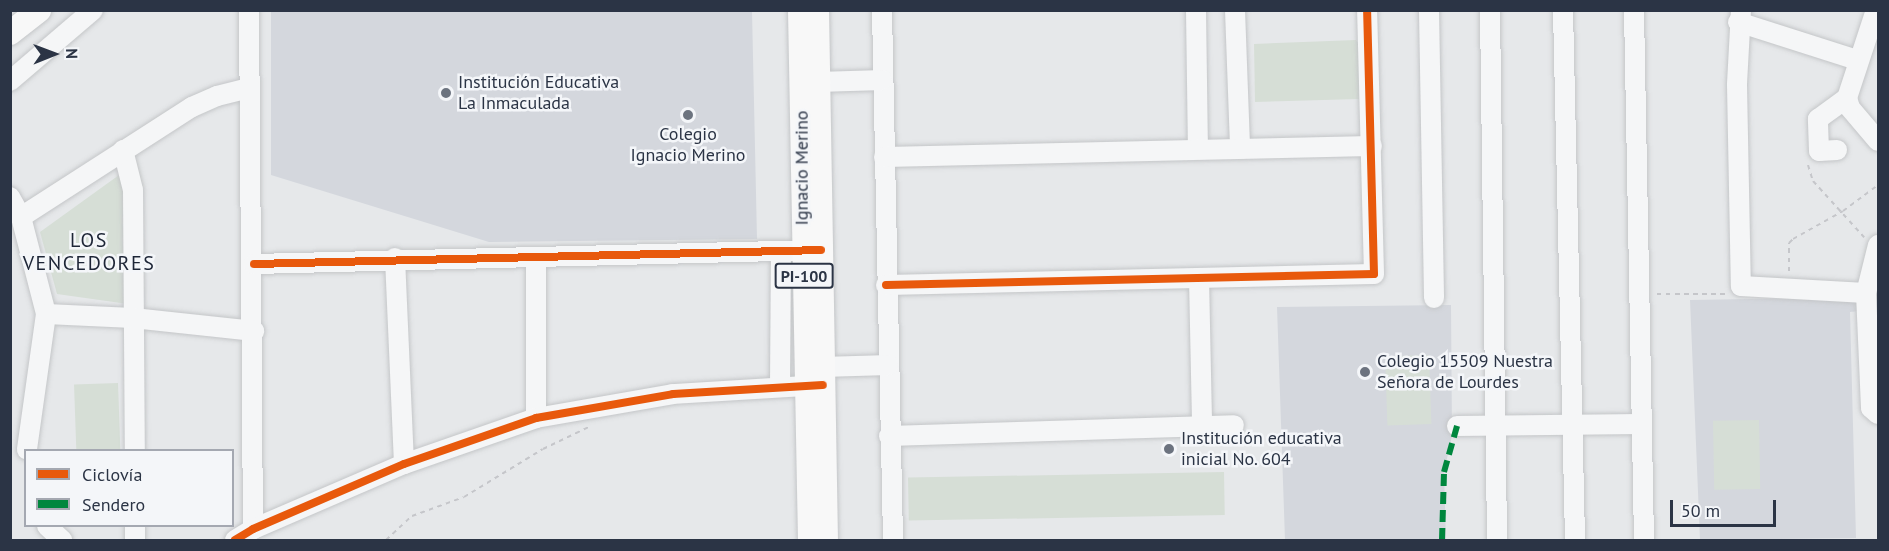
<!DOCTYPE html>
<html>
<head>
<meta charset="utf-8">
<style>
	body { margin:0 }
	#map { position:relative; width:1889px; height:551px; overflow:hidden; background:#e6e8ea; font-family:"PT Sans",sans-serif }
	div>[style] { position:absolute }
	.built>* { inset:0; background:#d4d7dd }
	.green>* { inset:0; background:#d6ded6; transform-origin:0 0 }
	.path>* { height:2px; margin-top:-1px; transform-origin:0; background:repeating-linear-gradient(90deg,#c5c6ca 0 4.5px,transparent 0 9px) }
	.roads { filter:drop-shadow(0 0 2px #c4c6c8) drop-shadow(0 0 2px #c4c6c8) }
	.minor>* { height:20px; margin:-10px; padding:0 10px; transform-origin:10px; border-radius:10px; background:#f5f6f7 }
	.major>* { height:24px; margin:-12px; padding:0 12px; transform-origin:12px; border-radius:12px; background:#f8f8f8 }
	.quiet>* { height:6px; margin-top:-3px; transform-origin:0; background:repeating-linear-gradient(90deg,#00873e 0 12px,transparent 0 18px) }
	.cycleway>* { height:8px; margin:-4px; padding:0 4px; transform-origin:4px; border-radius:4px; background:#e8590c }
	.dots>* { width:16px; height:16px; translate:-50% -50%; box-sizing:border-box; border:3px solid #f4f6f9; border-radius:50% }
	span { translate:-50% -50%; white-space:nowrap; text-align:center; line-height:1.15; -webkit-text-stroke:5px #f4f6f9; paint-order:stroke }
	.shield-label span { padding:2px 4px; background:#f4f6f9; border:2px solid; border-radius:4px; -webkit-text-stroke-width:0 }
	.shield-label { font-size:16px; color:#2b3445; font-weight:700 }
	.poi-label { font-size:18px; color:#2b3445 }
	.left { translate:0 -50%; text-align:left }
	.street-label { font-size:18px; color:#2b3445 }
	.neighbourhood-label { font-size:20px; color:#1d2536; letter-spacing:1.5px }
	.frame { position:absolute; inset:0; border:12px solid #2b3445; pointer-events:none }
	.legend { position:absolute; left:24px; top:449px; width:210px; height:78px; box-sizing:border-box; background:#f4f6f9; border:2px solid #a4a8b1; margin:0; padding:8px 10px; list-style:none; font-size:18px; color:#2b3445 }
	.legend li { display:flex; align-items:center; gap:12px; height:30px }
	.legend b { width:30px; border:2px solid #a4a8b1 }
	.north { position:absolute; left:24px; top:24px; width:60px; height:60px; -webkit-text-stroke:4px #f4f6f9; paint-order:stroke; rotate:89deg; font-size:16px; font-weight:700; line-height:24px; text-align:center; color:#2b3445 }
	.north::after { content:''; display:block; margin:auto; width:21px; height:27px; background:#2b3445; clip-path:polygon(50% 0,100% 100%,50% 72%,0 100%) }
	.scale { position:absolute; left:1670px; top:500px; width:106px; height:27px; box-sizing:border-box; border:3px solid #2b3445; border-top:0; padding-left:8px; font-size:18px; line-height:21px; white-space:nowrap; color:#2b3445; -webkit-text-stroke:4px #f4f6f9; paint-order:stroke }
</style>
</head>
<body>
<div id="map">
	<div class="built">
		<i style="clip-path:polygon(271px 11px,752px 11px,757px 239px,489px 242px,271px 175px)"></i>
		<i style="clip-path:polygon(1859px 297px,1860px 311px,1850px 312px,1856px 538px,1700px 540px,1690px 300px)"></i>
		<i style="clip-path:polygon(1451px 305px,1452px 436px,1444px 472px,1446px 540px,1285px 540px,1277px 307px)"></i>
	</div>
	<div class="green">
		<i style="clip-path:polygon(1356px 40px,1363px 48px,1365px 95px,1359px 99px,1255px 102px,1254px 44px)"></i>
		<i style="clip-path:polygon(126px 170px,128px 304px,57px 294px,40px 232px)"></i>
		<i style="left:1429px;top:355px;width:69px;height:44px;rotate:88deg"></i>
		<i style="left:118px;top:383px;width:67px;height:44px;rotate:88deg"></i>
		<i style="left:1759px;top:420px;width:69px;height:46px;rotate:89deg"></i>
		<i style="left:1224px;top:472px;width:43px;height:316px;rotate:89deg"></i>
	</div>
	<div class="path">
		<i style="left:1808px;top:165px;width:17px;rotate:73deg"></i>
		<i style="left:1813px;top:181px;width:76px;rotate:47.7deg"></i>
		<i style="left:1789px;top:271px;width:28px;rotate:-90deg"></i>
		<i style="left:1789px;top:243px;width:6px;rotate:-45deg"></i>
		<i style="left:1793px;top:239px;width:57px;rotate:-29.2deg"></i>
		<i style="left:1843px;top:211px;width:44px;rotate:-36.6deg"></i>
		<i style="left:1657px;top:294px;width:70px"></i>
		<i style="left:386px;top:540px;width:35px;rotate:-43deg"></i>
		<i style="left:412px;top:516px;width:55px;rotate:-20.1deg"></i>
		<i style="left:464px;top:497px;width:92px;rotate:-31.3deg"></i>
		<i style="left:543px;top:449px;width:51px;rotate:-25.6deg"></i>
	</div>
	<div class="roads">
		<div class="minor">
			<i style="left:249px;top:10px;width:519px;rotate:89.56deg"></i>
			<i style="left:882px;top:10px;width:530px;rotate:88.81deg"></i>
			<i style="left:1196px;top:10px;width:139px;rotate:89.2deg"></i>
			<i style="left:1235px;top:10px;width:139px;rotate:87.9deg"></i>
			<i style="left:1429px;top:10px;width:288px;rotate:89deg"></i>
			<i style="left:1490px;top:10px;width:530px;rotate:89.24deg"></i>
			<i style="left:1563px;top:10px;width:530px;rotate:88.7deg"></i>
			<i style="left:1634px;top:10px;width:530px;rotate:88.92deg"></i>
			<i style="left:1741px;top:10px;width:75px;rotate:93.1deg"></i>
			<i style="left:1737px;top:85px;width:201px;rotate:88.9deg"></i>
			<i style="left:1741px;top:286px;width:125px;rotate:3.2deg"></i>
			<i style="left:1738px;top:22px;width:125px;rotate:17.7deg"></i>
			<i style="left:10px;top:81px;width:109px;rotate:-40.5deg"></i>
			<i style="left:819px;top:82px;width:63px;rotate:-1.8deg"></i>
			<i style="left:1847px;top:98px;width:10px;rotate:73deg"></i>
			<i style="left:1850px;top:108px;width:43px;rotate:49.7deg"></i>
			<i style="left:123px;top:150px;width:41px;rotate:76deg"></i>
			<i style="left:133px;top:190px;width:260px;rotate:89.6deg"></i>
			<i style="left:1837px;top:150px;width:18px;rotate:177deg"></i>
			<i style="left:1819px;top:151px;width:32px;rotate:-92deg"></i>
			<i style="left:1818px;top:119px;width:36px;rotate:-36deg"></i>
			<i style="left:1847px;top:98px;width:93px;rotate:-71.8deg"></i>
			<i style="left:884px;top:157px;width:488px;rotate:-1.3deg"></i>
			<i style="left:10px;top:197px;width:23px;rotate:61deg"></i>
			<i style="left:21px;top:217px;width:100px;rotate:75.5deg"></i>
			<i style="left:46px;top:314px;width:137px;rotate:98deg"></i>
			<i style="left:21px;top:217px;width:203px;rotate:-32.8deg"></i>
			<i style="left:192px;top:107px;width:27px;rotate:-24deg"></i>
			<i style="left:217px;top:96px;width:34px;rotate:-14deg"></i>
			<i style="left:1878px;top:245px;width:49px;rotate:104deg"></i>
			<i style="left:1866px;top:293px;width:115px;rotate:87.5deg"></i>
			<i style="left:1871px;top:408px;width:9px;rotate:41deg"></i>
			<i style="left:395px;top:258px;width:206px;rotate:87.5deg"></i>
			<i style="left:536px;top:258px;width:160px;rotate:90deg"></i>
			<i style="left:254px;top:264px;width:564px;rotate:-1.42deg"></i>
			<i style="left:1199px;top:278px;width:148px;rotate:88.8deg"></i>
			<i style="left:886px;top:285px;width:488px;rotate:-1.3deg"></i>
			<i style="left:1374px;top:274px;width:264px;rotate:-91.5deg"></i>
			<i style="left:46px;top:314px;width:87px;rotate:2.6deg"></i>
			<i style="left:133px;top:318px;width:122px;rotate:6.1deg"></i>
			<i style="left:823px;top:367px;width:65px;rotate:-1.8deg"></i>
			<i style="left:780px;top:387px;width:136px;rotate:-89.6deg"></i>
			<i style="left:1457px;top:426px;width:185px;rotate:-0.6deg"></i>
			<i style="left:889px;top:436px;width:345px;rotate:-1.8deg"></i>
			<i style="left:47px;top:526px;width:21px;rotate:43deg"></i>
			<i style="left:135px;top:526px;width:14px;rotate:90deg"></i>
			<i style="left:235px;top:540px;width:21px;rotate:-31deg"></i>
			<i style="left:253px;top:529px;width:164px;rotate:-23.3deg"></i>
			<i style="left:404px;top:464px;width:140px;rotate:-19.2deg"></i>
			<i style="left:536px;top:418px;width:139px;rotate:-9.9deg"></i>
			<i style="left:673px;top:394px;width:147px;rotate:-3.5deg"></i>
		</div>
		<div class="major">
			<i style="left:800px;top:10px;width:530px;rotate:88.92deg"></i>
			<i style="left:817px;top:10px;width:530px;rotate:89.03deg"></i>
			<i style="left:10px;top:33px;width:37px;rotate:-38deg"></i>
		</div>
	</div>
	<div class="quiet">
		<i style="left:1442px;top:540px;width:68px;rotate:-88.3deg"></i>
		<i style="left:1444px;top:472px;width:48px;rotate:-74.2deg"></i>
	</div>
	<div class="cycleway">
		<i style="left:254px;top:264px;width:567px;rotate:-1.41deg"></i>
		<i style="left:886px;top:285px;width:488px;rotate:-1.3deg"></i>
		<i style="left:1374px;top:274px;width:264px;rotate:-91.5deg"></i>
		<i style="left:235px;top:540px;width:21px;rotate:-31deg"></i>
		<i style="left:253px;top:529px;width:164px;rotate:-23.3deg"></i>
		<i style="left:404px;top:464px;width:140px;rotate:-19.2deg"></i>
		<i style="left:536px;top:418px;width:139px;rotate:-9.9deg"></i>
		<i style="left:673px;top:394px;width:150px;rotate:-3.4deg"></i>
	</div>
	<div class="dots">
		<i style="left:446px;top:93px;background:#6c737f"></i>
		<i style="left:688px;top:115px;background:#6c737f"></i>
		<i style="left:1365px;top:372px;background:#6c737f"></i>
		<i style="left:1169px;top:449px;background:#6c737f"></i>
	</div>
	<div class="shield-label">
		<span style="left:804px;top:276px">PI-100</span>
	</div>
	<div class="poi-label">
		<span class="left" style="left:458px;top:93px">Institución Educativa<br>La Inmaculada</span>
		<span style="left:688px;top:145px">Colegio<br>Ignacio Merino</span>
		<span class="left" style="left:1377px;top:372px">Colegio 15509 Nuestra<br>Señora de Lourdes</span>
		<span class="left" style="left:1181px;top:449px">Institución educativa<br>inicial No. 604</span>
	</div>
	<div class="street-label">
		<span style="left:802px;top:168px;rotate:-90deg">Ignacio Merino</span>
	</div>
	<div class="neighbourhood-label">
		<span style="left:89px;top:252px">LOS<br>VENCEDORES</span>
	</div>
	<div class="frame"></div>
	<ul class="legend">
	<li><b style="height:8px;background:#e8590c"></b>Ciclovía</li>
	<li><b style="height:8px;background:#00873e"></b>Sendero</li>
	</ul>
	<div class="north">N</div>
	<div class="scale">50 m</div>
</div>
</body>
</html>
